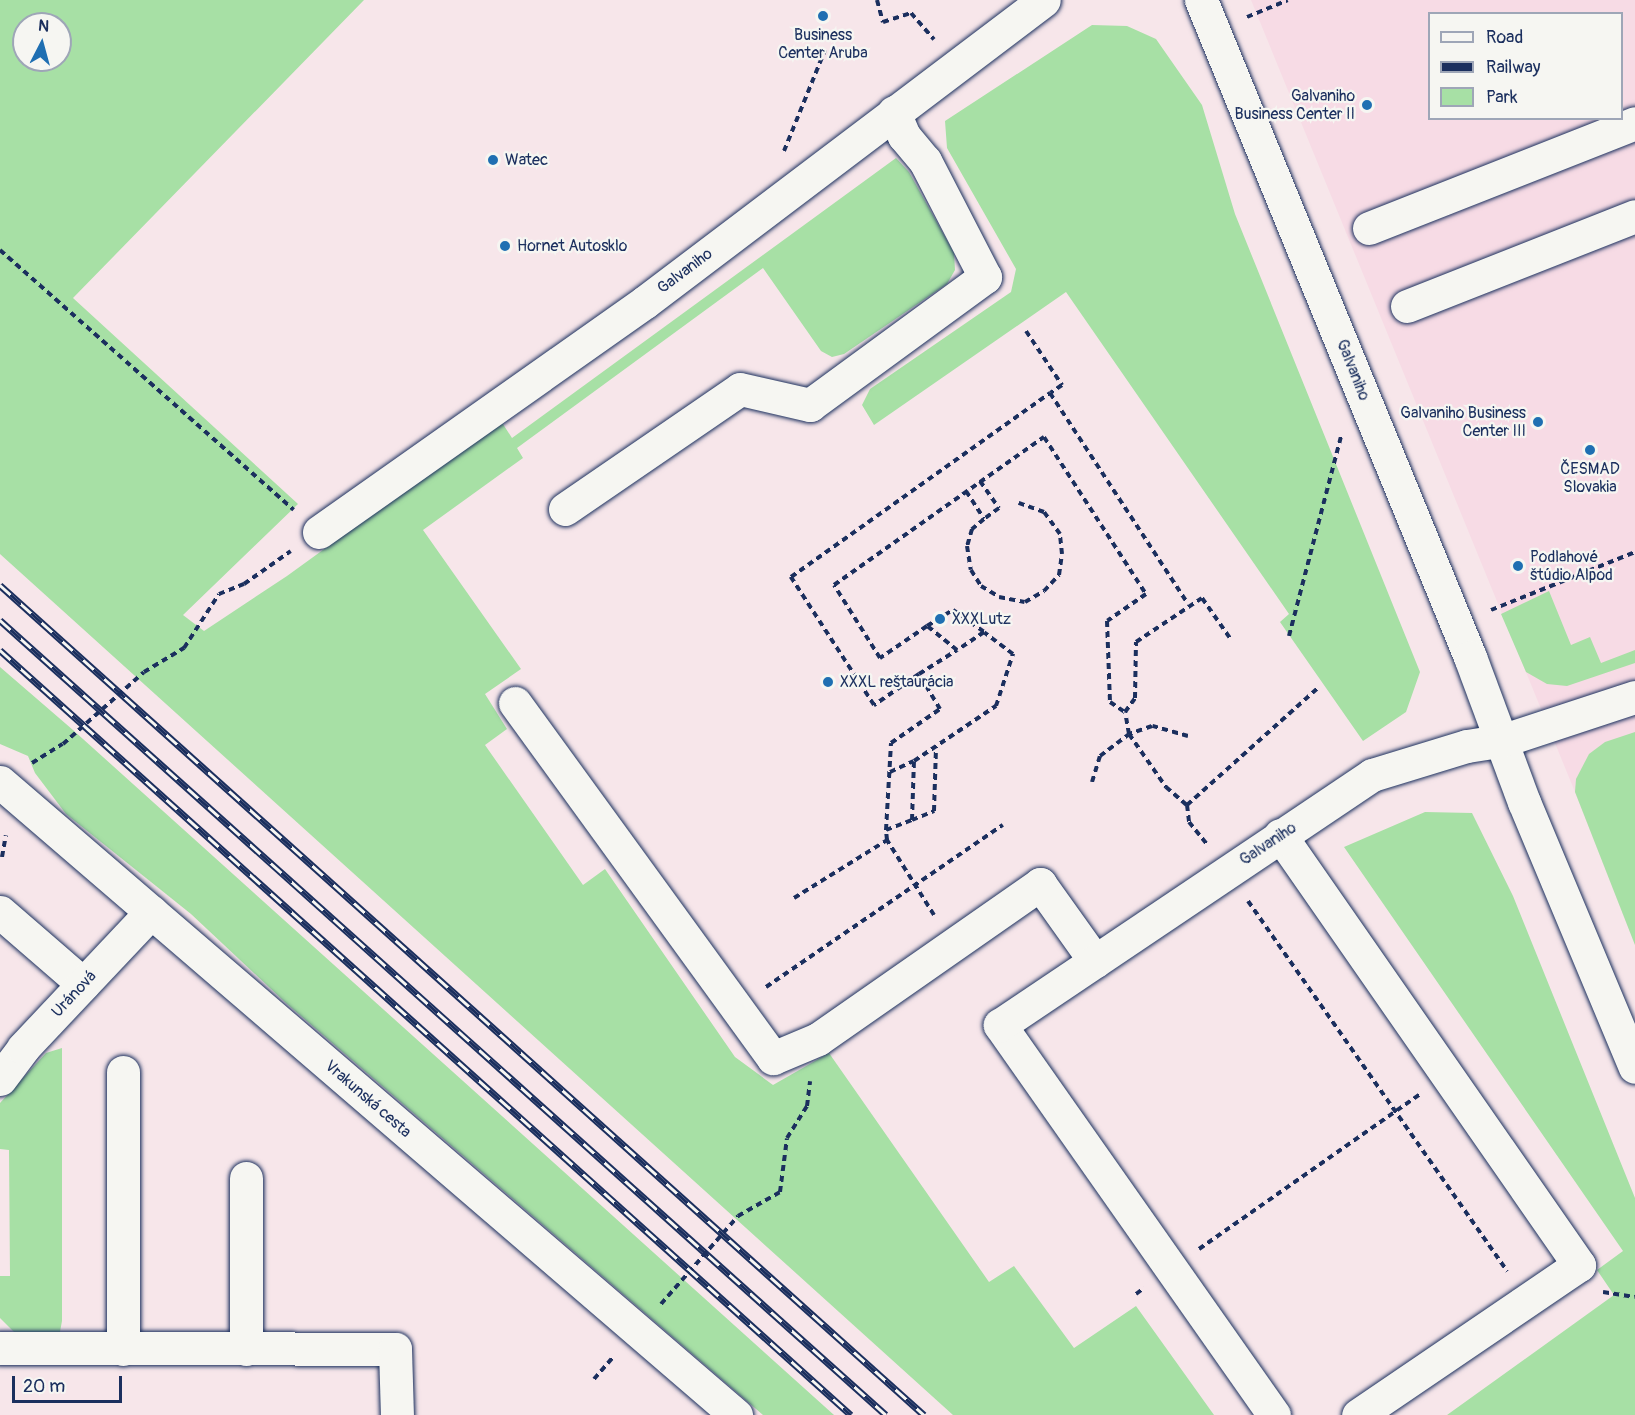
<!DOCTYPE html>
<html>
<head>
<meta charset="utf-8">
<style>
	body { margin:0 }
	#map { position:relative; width:1635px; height:1415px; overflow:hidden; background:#f7e6ea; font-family:Pangolin,sans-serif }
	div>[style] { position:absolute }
	.built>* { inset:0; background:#f7dbe5 }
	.green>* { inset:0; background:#a7e0a5 }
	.path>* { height:4px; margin-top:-2px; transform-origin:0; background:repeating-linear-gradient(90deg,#1b2f5e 0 6px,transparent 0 10.5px) }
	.roads { filter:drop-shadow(0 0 2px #1b2f5e) drop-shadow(0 0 2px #1b2f5e) }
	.minor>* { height:33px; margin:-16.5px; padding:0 16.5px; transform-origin:16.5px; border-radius:16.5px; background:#f6f6f2 }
	.major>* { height:33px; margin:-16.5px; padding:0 16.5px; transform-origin:16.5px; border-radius:16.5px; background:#f6f6f2 }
	.rail>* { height:7px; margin-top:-3.5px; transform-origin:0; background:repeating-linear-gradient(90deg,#f6f6f2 0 14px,#1b2f5e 0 28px); box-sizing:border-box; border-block:2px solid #1b2f5e }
	.dots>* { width:16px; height:16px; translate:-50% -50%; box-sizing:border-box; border:3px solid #f6f6f2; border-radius:50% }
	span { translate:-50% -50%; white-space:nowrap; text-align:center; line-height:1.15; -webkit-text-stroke:4.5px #f6f6f2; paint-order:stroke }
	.poi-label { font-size:16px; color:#1b2f5e }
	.right { translate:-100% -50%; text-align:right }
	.left { translate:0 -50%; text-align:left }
	.street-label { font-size:16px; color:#1b2f5e }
	.legend { position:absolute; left:1428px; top:12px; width:195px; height:108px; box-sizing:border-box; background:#f6f6f2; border:2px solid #9ea6b7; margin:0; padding:8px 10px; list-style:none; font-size:18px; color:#1b2f5e }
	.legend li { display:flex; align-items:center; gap:12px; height:30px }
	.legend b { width:30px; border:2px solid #9ea6b7 }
	.north { position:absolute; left:12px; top:12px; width:60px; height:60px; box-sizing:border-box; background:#f6f6f2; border:2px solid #9ea6b7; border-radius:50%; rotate:6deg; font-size:16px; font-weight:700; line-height:24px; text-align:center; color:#1b2f5e }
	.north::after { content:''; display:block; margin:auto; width:21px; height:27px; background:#1f6fb2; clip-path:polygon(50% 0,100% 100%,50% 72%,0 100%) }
	.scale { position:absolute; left:12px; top:1376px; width:110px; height:27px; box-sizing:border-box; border:3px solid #1b2f5e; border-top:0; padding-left:8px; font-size:18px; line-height:21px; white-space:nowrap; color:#1b2f5e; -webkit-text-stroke:4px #f6f6f2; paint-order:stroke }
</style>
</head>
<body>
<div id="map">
	<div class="built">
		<i style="clip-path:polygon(evenodd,1251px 0,1635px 0,1635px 945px,1575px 792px,1251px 0,1430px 14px,1622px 14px,1622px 118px,1430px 118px,1430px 14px)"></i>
	</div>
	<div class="green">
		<i style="clip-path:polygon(evenodd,0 0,364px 0,73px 298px,298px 504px,183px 615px,204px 631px,287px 576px,501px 421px,512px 438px,896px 158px,909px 172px,954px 253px,955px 270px,947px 284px,844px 354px,832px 357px,821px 351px,763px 268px,517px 448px,523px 458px,423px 530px,521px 669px,485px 694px,507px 729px,485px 745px,583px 885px,605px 869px,735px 1057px,773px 1085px,829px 1053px,989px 1282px,1014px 1266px,1074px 1348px,1136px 1306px,1214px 1415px,953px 1415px,0 554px,0 0,24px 24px,60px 24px,60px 60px,24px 60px,24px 24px)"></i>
		<i style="clip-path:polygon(1092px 25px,1127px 26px,1156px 39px,1202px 105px,1235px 214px,1420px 672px,1406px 712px,1363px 741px,1280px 622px,1289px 614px,1066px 292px,874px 425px,862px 405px,870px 389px,1011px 292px,1016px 269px,947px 148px,945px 121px)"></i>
		<i style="clip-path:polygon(1549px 591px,1571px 645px,1590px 637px,1601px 663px,1635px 650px,1635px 663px,1567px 686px,1547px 684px,1526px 672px,1501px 614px)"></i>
		<i style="clip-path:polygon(0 667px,73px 730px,834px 1415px,763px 1415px,287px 1004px,191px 914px,66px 814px,35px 773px,28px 756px,0 744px)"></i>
		<i style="clip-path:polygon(1635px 732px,1635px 945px,1575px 792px,1576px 779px,1589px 754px,1605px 742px)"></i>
		<i style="clip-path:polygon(1425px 812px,1472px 813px,1513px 896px,1635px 1198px,1635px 1415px,1447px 1415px,1614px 1295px,1597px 1270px,1623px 1251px,1344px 847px)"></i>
		<i style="clip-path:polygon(62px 1048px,62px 1321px,59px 1337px,19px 1337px,0 1318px,0 1276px,10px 1276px,9px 1150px,0 1149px,0 1103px,46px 1053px)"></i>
	</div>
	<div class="path">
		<i style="left:877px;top:0;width:23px;rotate:75deg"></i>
		<i style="left:883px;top:22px;width:29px;rotate:-18deg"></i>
		<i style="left:911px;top:13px;width:35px;rotate:49deg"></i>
		<i style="left:1247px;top:17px;width:44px;rotate:-22.5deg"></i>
		<i style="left:784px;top:151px;width:109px;rotate:-67.9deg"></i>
		<i style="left:0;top:250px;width:392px;rotate:41.5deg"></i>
		<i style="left:1026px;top:331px;width:65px;rotate:56.3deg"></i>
		<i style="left:1062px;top:385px;width:14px;rotate:146deg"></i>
		<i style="left:1050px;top:393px;width:252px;rotate:56.8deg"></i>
		<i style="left:980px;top:481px;width:33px;rotate:55deg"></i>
		<i style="left:999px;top:508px;width:19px;rotate:144deg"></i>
		<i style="left:966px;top:491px;width:33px;rotate:57deg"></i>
		<i style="left:984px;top:519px;width:16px;rotate:140deg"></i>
		<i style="left:972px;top:529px;width:18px;rotate:106deg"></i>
		<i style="left:967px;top:546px;width:24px;rotate:81deg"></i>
		<i style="left:971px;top:570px;width:19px;rotate:58deg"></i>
		<i style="left:981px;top:586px;width:21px;rotate:31deg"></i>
		<i style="left:999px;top:597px;width:26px;rotate:11deg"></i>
		<i style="left:1025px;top:602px;width:22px;rotate:-30deg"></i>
		<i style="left:1044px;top:591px;width:22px;rotate:-47deg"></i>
		<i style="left:1059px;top:575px;width:21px;rotate:-82deg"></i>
		<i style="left:1062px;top:554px;width:20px;rotate:-96deg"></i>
		<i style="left:1060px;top:534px;width:27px;rotate:-126deg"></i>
		<i style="left:1044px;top:512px;width:27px;rotate:-160deg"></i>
		<i style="left:1491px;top:610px;width:155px;rotate:-21.9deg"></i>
		<i style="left:927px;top:626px;width:31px;rotate:-32deg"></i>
		<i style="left:953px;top:610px;width:38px;rotate:35deg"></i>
		<i style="left:984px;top:632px;width:32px;rotate:146deg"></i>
		<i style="left:1289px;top:636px;width:207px;rotate:-75.4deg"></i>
		<i style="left:919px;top:674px;width:45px;rotate:-32.3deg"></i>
		<i style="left:957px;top:650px;width:38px;rotate:-141deg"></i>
		<i style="left:927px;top:626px;width:57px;rotate:145.8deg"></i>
		<i style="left:880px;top:658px;width:86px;rotate:-122.2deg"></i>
		<i style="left:834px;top:585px;width:257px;rotate:-35.2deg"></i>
		<i style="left:1044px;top:437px;width:187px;rotate:57deg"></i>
		<i style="left:1146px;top:594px;width:47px;rotate:145.3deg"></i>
		<i style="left:1107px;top:621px;width:81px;rotate:87.9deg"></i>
		<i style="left:1110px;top:702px;width:18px;rotate:34deg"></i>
		<i style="left:1188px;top:736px;width:37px;rotate:-164deg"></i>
		<i style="left:1152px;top:726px;width:24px;rotate:161deg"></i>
		<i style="left:1129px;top:734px;width:22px;rotate:-100deg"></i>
		<i style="left:1125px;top:712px;width:17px;rotate:-54deg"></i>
		<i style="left:1135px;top:698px;width:56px;rotate:-89deg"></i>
		<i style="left:1136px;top:642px;width:79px;rotate:-33.7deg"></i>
		<i style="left:1202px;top:598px;width:52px;rotate:55.1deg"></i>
		<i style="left:32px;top:763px;width:36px;rotate:-32deg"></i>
		<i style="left:63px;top:744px;width:108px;rotate:-41.6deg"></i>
		<i style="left:144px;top:672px;width:47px;rotate:-31deg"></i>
		<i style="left:184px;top:648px;width:64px;rotate:-57.1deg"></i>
		<i style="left:219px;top:594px;width:27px;rotate:-22deg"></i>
		<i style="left:244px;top:584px;width:57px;rotate:-35.1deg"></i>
		<i style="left:890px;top:772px;width:26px;rotate:-25deg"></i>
		<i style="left:914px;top:761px;width:99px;rotate:-33.9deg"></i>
		<i style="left:996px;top:706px;width:55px;rotate:-71.9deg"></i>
		<i style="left:1013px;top:654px;width:36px;rotate:-143deg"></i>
		<i style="left:1092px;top:782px;width:27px;rotate:-73deg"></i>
		<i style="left:1100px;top:756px;width:36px;rotate:-37deg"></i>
		<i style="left:1129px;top:734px;width:65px;rotate:55.1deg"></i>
		<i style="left:1166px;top:787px;width:28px;rotate:41deg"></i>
		<i style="left:1187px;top:805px;width:177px;rotate:-41.8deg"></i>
		<i style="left:1187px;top:805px;width:17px;rotate:83deg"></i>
		<i style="left:1189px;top:822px;width:28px;rotate:51deg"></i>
		<i style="left:912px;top:820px;width:24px;rotate:-22deg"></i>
		<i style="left:934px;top:811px;width:64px;rotate:-88.2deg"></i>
		<i style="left:886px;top:830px;width:28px;rotate:-21deg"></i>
		<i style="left:912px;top:820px;width:59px;rotate:-88.1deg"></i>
		<i style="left:2px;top:857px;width:22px;rotate:-80deg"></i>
		<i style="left:794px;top:898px;width:110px;rotate:-31.9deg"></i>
		<i style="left:1248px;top:901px;width:452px;rotate:55deg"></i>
		<i style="left:934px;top:915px;width:89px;rotate:-122.1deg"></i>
		<i style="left:887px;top:840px;width:10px;rotate:-96deg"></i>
		<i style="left:886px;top:830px;width:87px;rotate:-86.7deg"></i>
		<i style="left:891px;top:743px;width:60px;rotate:-34.8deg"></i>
		<i style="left:940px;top:709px;width:41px;rotate:-121deg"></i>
		<i style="left:919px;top:674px;width:55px;rotate:145.4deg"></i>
		<i style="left:874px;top:705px;width:153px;rotate:-123deg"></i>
		<i style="left:791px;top:577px;width:318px;rotate:-35.4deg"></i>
		<i style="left:766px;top:987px;width:287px;rotate:-34.4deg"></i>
		<i style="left:1199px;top:1249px;width:269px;rotate:-35deg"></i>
		<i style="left:1603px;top:1292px;width:32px;rotate:9deg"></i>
		<i style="left:1136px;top:1294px;width:10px;rotate:-37deg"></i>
		<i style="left:661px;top:1304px;width:117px;rotate:-48.8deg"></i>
		<i style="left:738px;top:1216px;width:48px;rotate:-29.7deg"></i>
		<i style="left:780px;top:1192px;width:54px;rotate:-82.6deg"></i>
		<i style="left:787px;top:1138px;width:38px;rotate:-58deg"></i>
		<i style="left:807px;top:1106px;width:25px;rotate:-83deg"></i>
		<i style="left:594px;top:1379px;width:30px;rotate:-49deg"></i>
	</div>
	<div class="roads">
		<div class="minor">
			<i style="left:1201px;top:0;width:710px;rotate:67.73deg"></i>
			<i style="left:1470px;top:657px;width:155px;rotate:69.6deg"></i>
			<i style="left:1524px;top:802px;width:287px;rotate:67.3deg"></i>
			<i style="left:1369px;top:228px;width:286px;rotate:-21.5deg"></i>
			<i style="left:1407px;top:306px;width:245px;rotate:-21.5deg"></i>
			<i style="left:565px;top:509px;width:212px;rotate:-34.4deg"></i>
			<i style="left:740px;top:389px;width:72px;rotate:12.9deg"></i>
			<i style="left:810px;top:405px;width:217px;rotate:-36.2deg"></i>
			<i style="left:985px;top:277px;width:131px;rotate:-117.3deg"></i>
			<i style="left:925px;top:161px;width:33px;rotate:-130deg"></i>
			<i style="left:904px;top:136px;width:26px;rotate:-113deg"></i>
			<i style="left:319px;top:532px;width:399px;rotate:-35.2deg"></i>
			<i style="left:645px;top:302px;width:500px;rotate:-37.12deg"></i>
			<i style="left:515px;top:703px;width:439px;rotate:54deg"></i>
			<i style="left:773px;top:1058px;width:49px;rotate:-22.9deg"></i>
			<i style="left:818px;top:1039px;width:271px;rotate:-34.9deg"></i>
			<i style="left:1040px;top:884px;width:95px;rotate:54.5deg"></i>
			<i style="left:1280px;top:835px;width:524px;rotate:55.19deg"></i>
			<i style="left:1579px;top:1265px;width:267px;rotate:145.8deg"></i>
			<i style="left:0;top:912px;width:110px;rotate:40.9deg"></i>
			<i style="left:123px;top:1072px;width:277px;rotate:90deg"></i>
			<i style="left:0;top:1079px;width:39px;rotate:-53deg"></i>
			<i style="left:23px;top:1048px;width:187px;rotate:-46.7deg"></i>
			<i style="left:0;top:1348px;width:395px;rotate:0.1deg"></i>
			<i style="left:395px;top:1349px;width:66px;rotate:88.3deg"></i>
			<i style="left:246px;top:1349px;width:171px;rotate:-90deg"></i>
			<i style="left:1274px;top:1415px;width:477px;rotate:-125.1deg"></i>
			<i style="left:1000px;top:1025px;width:448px;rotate:-33.9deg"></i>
			<i style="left:1372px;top:775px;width:99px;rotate:-17deg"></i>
			<i style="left:1467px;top:746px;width:37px;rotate:-9deg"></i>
			<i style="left:1504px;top:740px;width:138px;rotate:-18.2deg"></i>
		</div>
		<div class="major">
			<i style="left:0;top:782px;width:971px;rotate:40.7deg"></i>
		</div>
	</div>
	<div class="rail">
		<i style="left:0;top:585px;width:1242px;rotate:41.93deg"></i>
		<i style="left:0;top:620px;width:1190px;rotate:41.9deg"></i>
		<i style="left:0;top:650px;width:1144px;rotate:41.95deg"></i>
	</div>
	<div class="dots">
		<i style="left:823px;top:16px;background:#1f6fb2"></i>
		<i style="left:1367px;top:105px;background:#1f6fb2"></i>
		<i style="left:493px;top:160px;background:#1f6fb2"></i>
		<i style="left:505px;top:246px;background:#1f6fb2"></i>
		<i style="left:1538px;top:422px;background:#1f6fb2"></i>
		<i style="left:1590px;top:450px;background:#1f6fb2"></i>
		<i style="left:1518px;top:566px;background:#1f6fb2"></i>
		<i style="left:940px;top:619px;background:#1f6fb2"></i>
		<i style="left:828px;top:682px;background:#1f6fb2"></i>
	</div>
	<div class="poi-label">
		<span style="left:823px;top:44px">Business<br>Center Aruba</span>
		<span class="right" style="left:1355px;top:105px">Galvaniho<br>Business Center II</span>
		<span class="left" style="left:505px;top:160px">Watec</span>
		<span class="left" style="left:517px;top:246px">Hornet Autosklo</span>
		<span class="right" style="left:1526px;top:422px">Galvaniho Business<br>Center III</span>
		<span style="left:1590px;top:478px">ČESMAD<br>Slovakia</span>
		<span class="left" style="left:1530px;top:566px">Podlahové<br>štúdio Alpod</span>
		<span class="left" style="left:952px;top:619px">XXXLutz</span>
		<span class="left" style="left:840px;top:682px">XXXL reštaurácia</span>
	</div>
	<div class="street-label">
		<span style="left:685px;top:271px;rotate:-37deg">Galvaniho</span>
		<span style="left:1353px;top:370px;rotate:68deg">Galvaniho</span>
		<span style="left:1268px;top:844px;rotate:-34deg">Galvaniho</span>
		<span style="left:74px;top:994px;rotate:-47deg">Uránová</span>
		<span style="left:368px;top:1099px;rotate:41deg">Vrakunská cesta</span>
	</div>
	<ul class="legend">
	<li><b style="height:8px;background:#f6f6f2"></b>Road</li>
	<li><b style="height:8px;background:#1b2f5e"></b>Railway</li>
	<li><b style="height:16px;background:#a7e0a5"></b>Park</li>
	</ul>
	<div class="north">N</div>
	<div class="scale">20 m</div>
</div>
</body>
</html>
